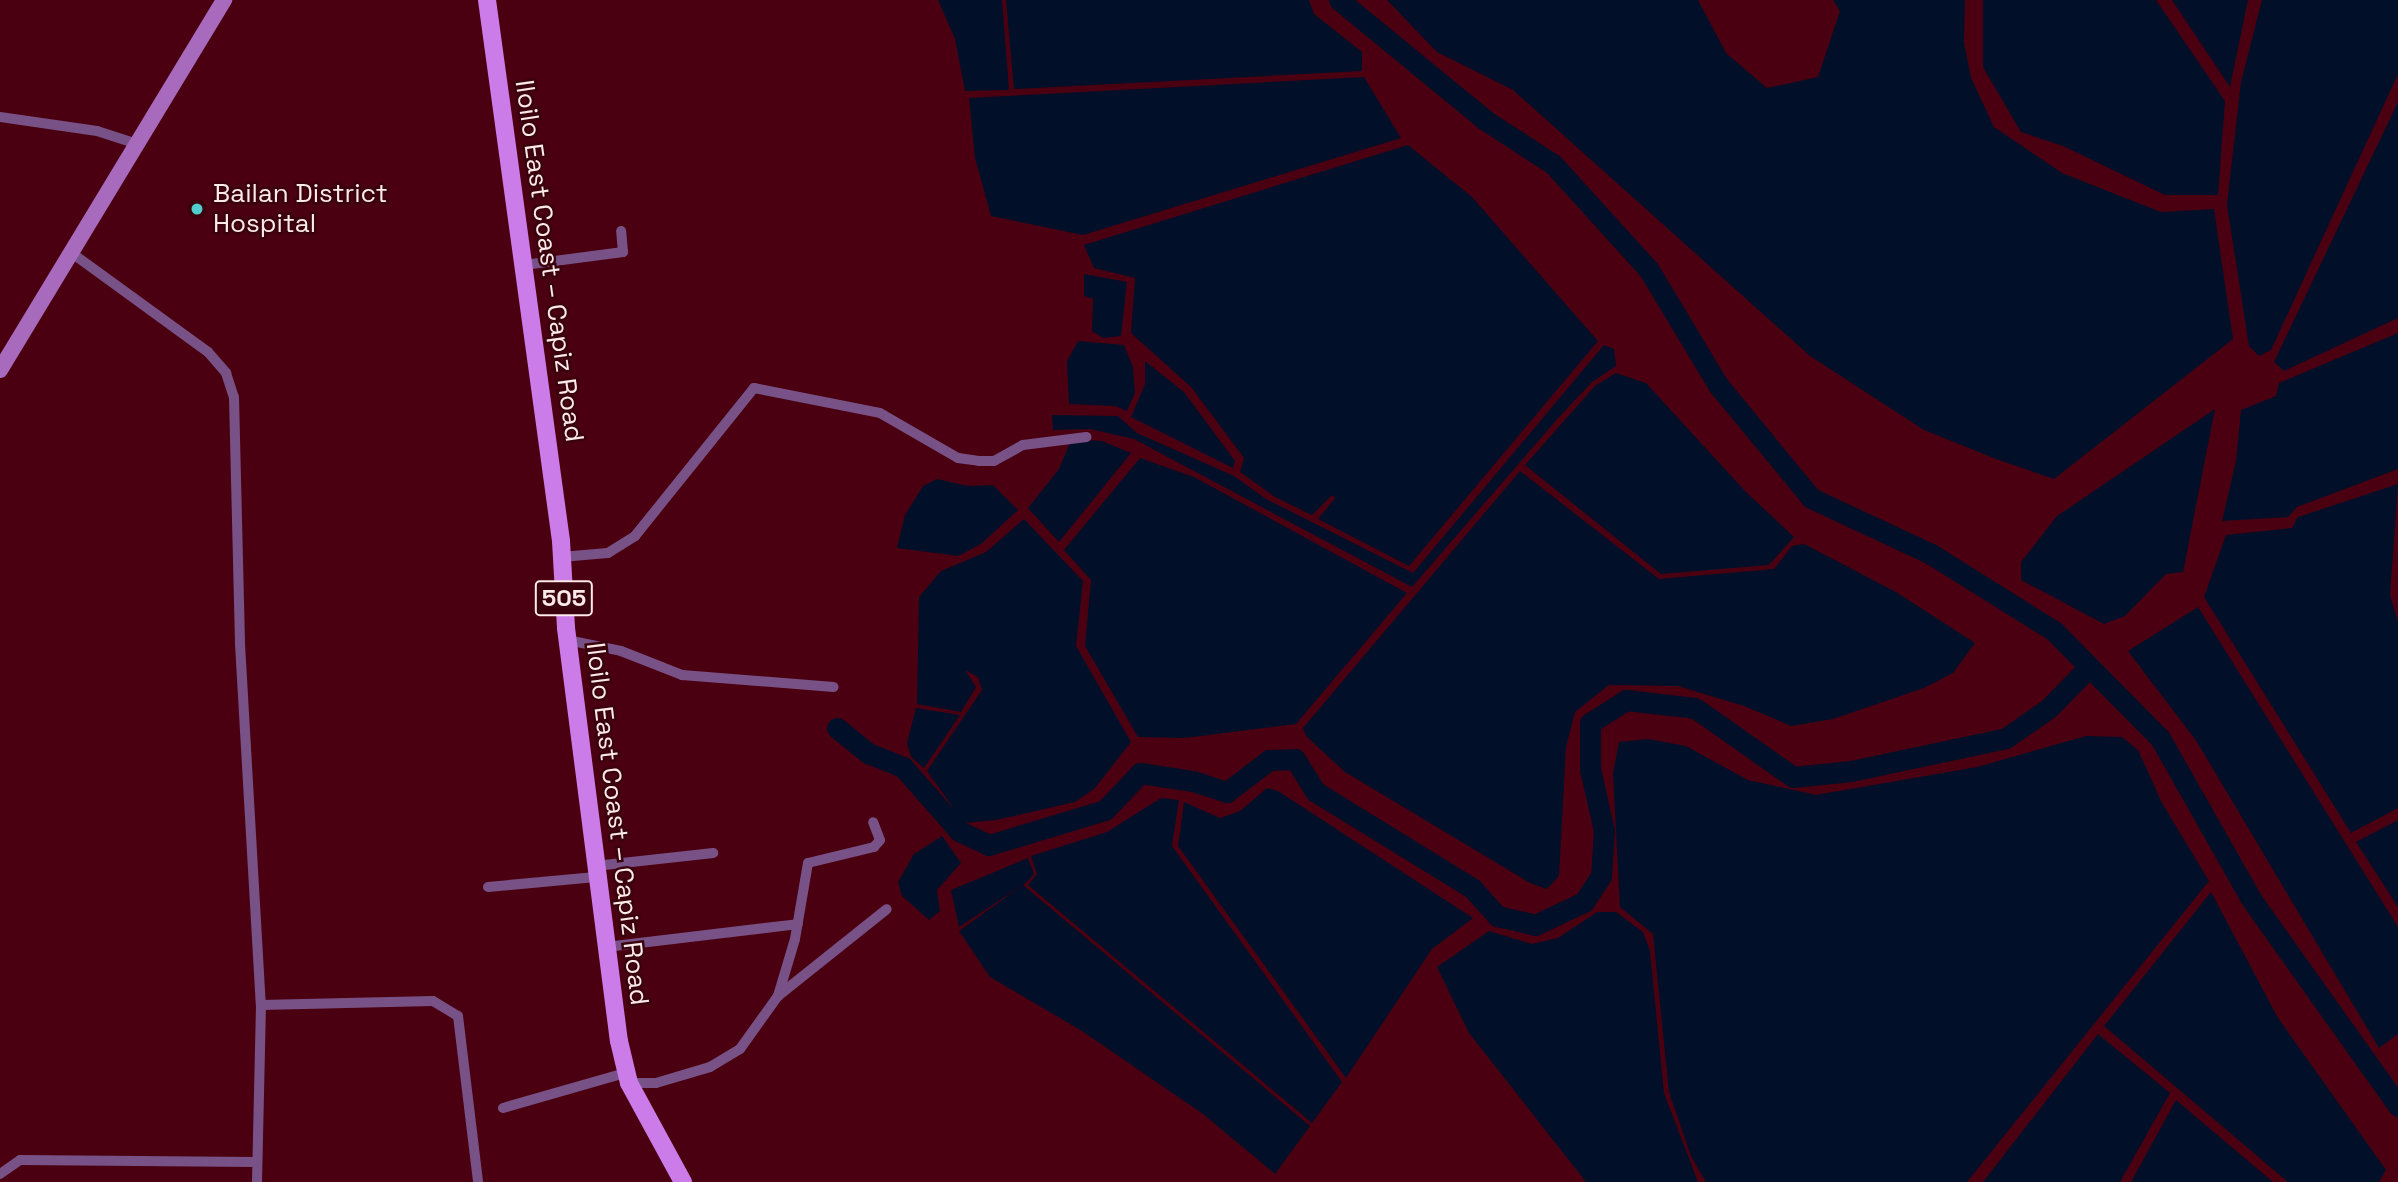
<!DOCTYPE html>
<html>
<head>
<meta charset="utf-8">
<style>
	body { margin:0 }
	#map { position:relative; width:2398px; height:1182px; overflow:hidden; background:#4b0012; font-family:"Space Grotesk",sans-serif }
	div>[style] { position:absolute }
	.water>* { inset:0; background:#010f28 }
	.river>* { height:21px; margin:-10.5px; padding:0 10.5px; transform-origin:10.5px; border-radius:10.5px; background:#010f28 }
	.street>* { height:10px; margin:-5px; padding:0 5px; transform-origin:5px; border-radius:5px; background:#785286 }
	.secondary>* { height:16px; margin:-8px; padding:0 8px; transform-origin:8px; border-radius:8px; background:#a76abd }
	.primary>* { height:18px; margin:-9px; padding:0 9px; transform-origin:9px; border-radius:9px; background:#cb7ce8 }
	.dots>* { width:19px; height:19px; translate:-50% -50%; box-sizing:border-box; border:4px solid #39020d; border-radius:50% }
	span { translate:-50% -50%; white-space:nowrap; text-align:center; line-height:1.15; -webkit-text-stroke:5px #39020d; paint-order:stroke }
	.shield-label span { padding:2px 5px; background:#39020d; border:2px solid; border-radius:5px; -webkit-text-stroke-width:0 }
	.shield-label { font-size:24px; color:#fce9e9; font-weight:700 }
	.poi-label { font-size:26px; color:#fce9e9 }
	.left { translate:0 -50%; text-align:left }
	.street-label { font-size:26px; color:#fce9e9 }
</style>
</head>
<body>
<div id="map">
	<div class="water">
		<i style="clip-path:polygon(938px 0,1002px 0,1009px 90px,965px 91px,955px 39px)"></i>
		<i style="clip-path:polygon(1006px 0,1309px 0,1314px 14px,1362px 52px,1362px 71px,1014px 89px)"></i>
		<i style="clip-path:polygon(1387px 0,1698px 0,1726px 53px,1767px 88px,1818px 77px,1840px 11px,1833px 0,1965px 0,1964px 42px,1971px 78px,1994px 127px,2062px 173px,2161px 212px,2214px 209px,2233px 339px,2054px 479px,1996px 459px,1924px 430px,1810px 356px,1513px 90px,1437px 52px)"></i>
		<i style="clip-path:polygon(1983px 0,2156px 0,2225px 101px,2218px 195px,2165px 195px,2063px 146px,2021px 132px,1983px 67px)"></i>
		<i style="clip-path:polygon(2172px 0,2248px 0,2230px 87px)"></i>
		<i style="clip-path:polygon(2262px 0,2398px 0,2398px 74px,2271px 350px,2259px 356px,2249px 346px,2227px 205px,2241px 82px)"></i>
		<i style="clip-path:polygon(1364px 77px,1401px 138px,1083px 235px,991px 216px,975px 158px,969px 98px)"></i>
		<i style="clip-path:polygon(2398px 102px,2398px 318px,2284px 371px,2274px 362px)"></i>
		<i style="clip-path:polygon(1408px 145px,1472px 197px,1598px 341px,1409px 566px,1318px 519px,1335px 498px,1332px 495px,1312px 515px,1275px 497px,1240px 472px,1244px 458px,1191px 387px,1131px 333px,1135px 278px,1094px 268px,1084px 245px)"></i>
		<i style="clip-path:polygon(1084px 274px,1127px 282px,1121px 336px,1103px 338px,1092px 331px,1093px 299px,1084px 296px)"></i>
		<i style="clip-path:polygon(2398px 333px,2398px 469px,2297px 507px,2288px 517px,2222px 521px,2236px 461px,2241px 410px,2276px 396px,2279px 383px)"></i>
		<i style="clip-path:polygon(1078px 341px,1124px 345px,1133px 367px,1135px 393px,1127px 411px,1115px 406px,1069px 404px,1067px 361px)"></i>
		<i style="clip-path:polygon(1604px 345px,1614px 349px,1616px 366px,1592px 382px,1559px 417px,1412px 587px,1134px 439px,1090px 429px,1053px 430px,1052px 415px,1118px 416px,1137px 433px,1234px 476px,1266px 499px,1413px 573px)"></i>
		<i style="clip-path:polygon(1145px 361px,1184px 392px,1235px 461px,1233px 468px,1131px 417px,1145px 384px)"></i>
		<i style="clip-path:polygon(1616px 373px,1646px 383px,1745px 491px,1794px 537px,1769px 565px,1661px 574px,1525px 465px,1595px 386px)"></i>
		<i style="clip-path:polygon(2215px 409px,2183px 572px,2166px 574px,2125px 616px,2104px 624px,2021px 580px,2021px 562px,2057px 516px)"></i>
		<i style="clip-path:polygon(1082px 440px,1102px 441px,1131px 453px,1059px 542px,1028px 508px,1059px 469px,1069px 445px)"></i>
		<i style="clip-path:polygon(1140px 458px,1194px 477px,1407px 593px,1296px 724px,1185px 738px,1138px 737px,1085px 646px,1091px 580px,1064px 550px)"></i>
		<i style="clip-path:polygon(1520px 471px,1659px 579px,1774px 569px,1792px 546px,1804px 544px,1896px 592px,1975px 643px,1953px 673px,1924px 688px,1833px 719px,1791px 726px,1744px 706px,1678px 686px,1609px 685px,1575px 712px,1566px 747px,1559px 876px,1547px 889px,1530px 883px,1345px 772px,1306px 736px,1303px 728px)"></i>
		<i style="clip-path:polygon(937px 479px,968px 486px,993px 485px,1018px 510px,981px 544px,958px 556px,897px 548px,905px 515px,923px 486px)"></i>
		<i style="clip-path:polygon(2398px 484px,2390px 595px,2398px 622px,2398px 808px,2351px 833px,2204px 597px,2226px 535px,2292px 528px,2298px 517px)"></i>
		<i style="clip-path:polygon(1024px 519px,1083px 581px,1076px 646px,1131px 742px,1094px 789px,1075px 802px,996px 820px,964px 823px,927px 771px,982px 690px,978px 677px,965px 670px,976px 687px,961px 712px,917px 704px,919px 597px,941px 571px,986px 552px)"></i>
		<i style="clip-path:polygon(2198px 607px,2398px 927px,2398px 1034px,2379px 1048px,2197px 742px,2128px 651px)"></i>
		<i style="clip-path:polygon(916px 708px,960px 715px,924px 768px,911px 757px,907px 743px)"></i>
		<i style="clip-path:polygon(2086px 736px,2122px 737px,2138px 750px,2162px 803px,2209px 881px,1967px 1182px,1706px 1182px,1691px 1156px,1669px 1092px,1653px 934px,1620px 907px,1613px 773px,1619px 742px,1648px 739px,1686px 746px,1748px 780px,1816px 795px,1977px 767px)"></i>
		<i style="clip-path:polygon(1267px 788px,1278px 791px,1473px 918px,1432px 949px,1346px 1078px,1178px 846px,1184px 802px,1220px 818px,1240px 811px)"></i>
		<i style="clip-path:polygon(1161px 798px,1179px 800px,1172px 846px,1342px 1082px,1312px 1123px,1028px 885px,1037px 874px,1031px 856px,1107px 832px)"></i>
		<i style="clip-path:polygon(2398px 820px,2398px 907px,2356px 842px)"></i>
		<i style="clip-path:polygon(942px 836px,961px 863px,937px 890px,940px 911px,929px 920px,902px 896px,898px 882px,914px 854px)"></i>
		<i style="clip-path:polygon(1028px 858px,1034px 874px,1026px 883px,959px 927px,951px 890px)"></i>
		<i style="clip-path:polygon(1023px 885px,1310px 1126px,1275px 1174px,1203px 1114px,1082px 1031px,990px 977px,959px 931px)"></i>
		<i style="clip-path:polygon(2211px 892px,2278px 1018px,2386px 1170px,2379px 1182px,2288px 1182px,2104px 1026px)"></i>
		<i style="clip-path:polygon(1597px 912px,1616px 912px,1643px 932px,1650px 951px,1664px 1093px,1698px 1182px,1586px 1182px,1469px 1033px,1437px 967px,1489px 931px,1532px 944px,1558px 938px)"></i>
		<i style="clip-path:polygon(2098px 1034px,2170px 1093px,2120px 1182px,1983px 1182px)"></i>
		<i style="clip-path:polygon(2176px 1100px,2273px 1182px,2131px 1182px)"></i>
	</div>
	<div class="river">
		<i style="left:1339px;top:0;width:189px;rotate:39.4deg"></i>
		<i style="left:1485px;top:120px;width:81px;rotate:32.9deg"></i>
		<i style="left:1553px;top:164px;width:143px;rotate:47.8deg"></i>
		<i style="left:1649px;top:270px;width:134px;rotate:59deg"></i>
		<i style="left:1718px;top:385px;width:146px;rotate:50.5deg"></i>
		<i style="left:1811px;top:498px;width:132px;rotate:25deg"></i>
		<i style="left:1931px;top:554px;width:145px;rotate:32deg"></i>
		<i style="left:2054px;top:631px;width:151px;rotate:45.3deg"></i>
		<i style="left:2160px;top:738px;width:185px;rotate:60.5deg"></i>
		<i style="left:2251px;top:899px;width:254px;rotate:54.6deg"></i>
		<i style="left:837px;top:728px;width:40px;rotate:39deg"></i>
		<i style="left:868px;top:753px;width:38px;rotate:22deg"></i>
		<i style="left:903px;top:767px;width:85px;rotate:48.8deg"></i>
		<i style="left:959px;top:831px;width:33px;rotate:25deg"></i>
		<i style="left:989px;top:845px;width:121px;rotate:-16.8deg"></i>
		<i style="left:1105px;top:810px;width:51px;rotate:-46.6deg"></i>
		<i style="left:1140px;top:773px;width:54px;rotate:8.6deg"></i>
		<i style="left:1193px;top:781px;width:36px;rotate:18deg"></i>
		<i style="left:1227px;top:792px;width:53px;rotate:-37.3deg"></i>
		<i style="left:1269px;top:760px;width:26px;rotate:-2deg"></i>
		<i style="left:1295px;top:759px;width:39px;rotate:58deg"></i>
		<i style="left:1316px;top:792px;width:183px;rotate:31.6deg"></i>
		<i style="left:1472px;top:888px;width:38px;rotate:48deg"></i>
		<i style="left:1497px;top:916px;width:39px;rotate:13deg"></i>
		<i style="left:1535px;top:925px;width:54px;rotate:-25.1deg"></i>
		<i style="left:1584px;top:902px;width:31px;rotate:-57deg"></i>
		<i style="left:1601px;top:876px;width:45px;rotate:-86.2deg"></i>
		<i style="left:1604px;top:831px;width:64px;rotate:-102.7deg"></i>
		<i style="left:1590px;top:769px;width:46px;rotate:-90deg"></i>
		<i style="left:1590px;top:723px;width:43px;rotate:-32.6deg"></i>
		<i style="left:1626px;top:700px;width:69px;rotate:6.6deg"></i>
		<i style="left:1695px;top:708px;width:120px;rotate:35.1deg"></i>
		<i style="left:1793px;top:777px;width:58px;rotate:-5.9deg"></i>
		<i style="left:1851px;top:771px;width:158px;rotate:-12deg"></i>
		<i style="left:2006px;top:738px;width:52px;rotate:-34.9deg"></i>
		<i style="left:2049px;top:708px;width:57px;rotate:-45.7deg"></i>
	</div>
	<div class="street">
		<i style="left:0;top:117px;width:98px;rotate:8.2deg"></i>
		<i style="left:97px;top:131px;width:40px;rotate:18deg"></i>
		<i style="left:69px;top:251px;width:172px;rotate:36deg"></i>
		<i style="left:208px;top:352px;width:28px;rotate:49deg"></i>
		<i style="left:226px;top:373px;width:25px;rotate:72deg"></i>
		<i style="left:234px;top:397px;width:247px;rotate:88.6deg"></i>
		<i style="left:240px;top:644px;width:362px;rotate:86.7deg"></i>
		<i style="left:261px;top:1005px;width:177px;rotate:91.3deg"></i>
		<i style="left:524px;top:265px;width:100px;rotate:-7.5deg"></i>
		<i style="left:623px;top:252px;width:21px;rotate:-95deg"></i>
		<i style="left:561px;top:557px;width:47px;rotate:-4.9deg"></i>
		<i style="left:608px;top:553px;width:32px;rotate:-32deg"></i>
		<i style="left:635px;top:536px;width:190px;rotate:-51.2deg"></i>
		<i style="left:754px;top:388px;width:128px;rotate:11.2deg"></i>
		<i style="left:880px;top:413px;width:90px;rotate:30deg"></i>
		<i style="left:958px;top:458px;width:21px;rotate:8deg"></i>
		<i style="left:979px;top:461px;width:15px"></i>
		<i style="left:994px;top:461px;width:33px;rotate:-29deg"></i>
		<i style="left:1023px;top:445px;width:64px;rotate:-7.2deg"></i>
		<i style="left:567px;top:640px;width:55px;rotate:11.5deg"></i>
		<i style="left:621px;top:651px;width:66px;rotate:21.5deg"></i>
		<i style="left:682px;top:675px;width:152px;rotate:4.5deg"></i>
		<i style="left:595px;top:866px;width:119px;rotate:-6.3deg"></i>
		<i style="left:488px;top:887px;width:108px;rotate:-5.3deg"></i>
		<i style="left:606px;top:947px;width:193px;rotate:-6.8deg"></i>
		<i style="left:778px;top:996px;width:59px;rotate:-73.4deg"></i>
		<i style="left:795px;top:939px;width:77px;rotate:-80.3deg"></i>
		<i style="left:808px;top:863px;width:68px;rotate:-13.6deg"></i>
		<i style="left:874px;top:847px;width:9px;rotate:-49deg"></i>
		<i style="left:880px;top:840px;width:19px;rotate:-111deg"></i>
		<i style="left:261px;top:1005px;width:172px;rotate:-1.3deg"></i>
		<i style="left:433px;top:1001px;width:29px;rotate:31deg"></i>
		<i style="left:458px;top:1016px;width:167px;rotate:83.1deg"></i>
		<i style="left:629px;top:1083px;width:27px"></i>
		<i style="left:656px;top:1083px;width:56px;rotate:-16.5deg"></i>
		<i style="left:710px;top:1067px;width:35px;rotate:-31deg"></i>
		<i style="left:740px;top:1049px;width:65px;rotate:-54.4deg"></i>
		<i style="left:778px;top:996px;width:139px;rotate:-38.6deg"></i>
		<i style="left:503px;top:1108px;width:127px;rotate:-16deg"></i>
		<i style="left:0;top:1174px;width:24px;rotate:-35deg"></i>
		<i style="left:20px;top:1160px;width:235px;rotate:0.5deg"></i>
	</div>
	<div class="secondary">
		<i style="left:0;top:370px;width:433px;rotate:-58.8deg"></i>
	</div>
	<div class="primary">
		<i style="left:487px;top:0;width:546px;rotate:82.21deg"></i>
		<i style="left:561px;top:541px;width:87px;rotate:86.7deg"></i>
		<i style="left:566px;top:628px;width:416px;rotate:82.7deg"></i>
		<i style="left:619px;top:1041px;width:43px;rotate:76.6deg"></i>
		<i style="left:629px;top:1083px;width:113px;rotate:61.4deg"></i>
	</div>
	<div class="dots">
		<i style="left:197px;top:209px;background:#52cdce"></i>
	</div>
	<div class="shield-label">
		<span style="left:564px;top:598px">505</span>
	</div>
	<div class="poi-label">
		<span class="left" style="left:213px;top:209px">Bailan District<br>Hospital</span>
	</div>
	<div class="street-label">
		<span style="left:549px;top:261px;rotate:82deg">Iloilo East Coast – Capiz Road</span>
		<span style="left:617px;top:824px;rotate:83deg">Iloilo East Coast – Capiz Road</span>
	</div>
</div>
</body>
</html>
